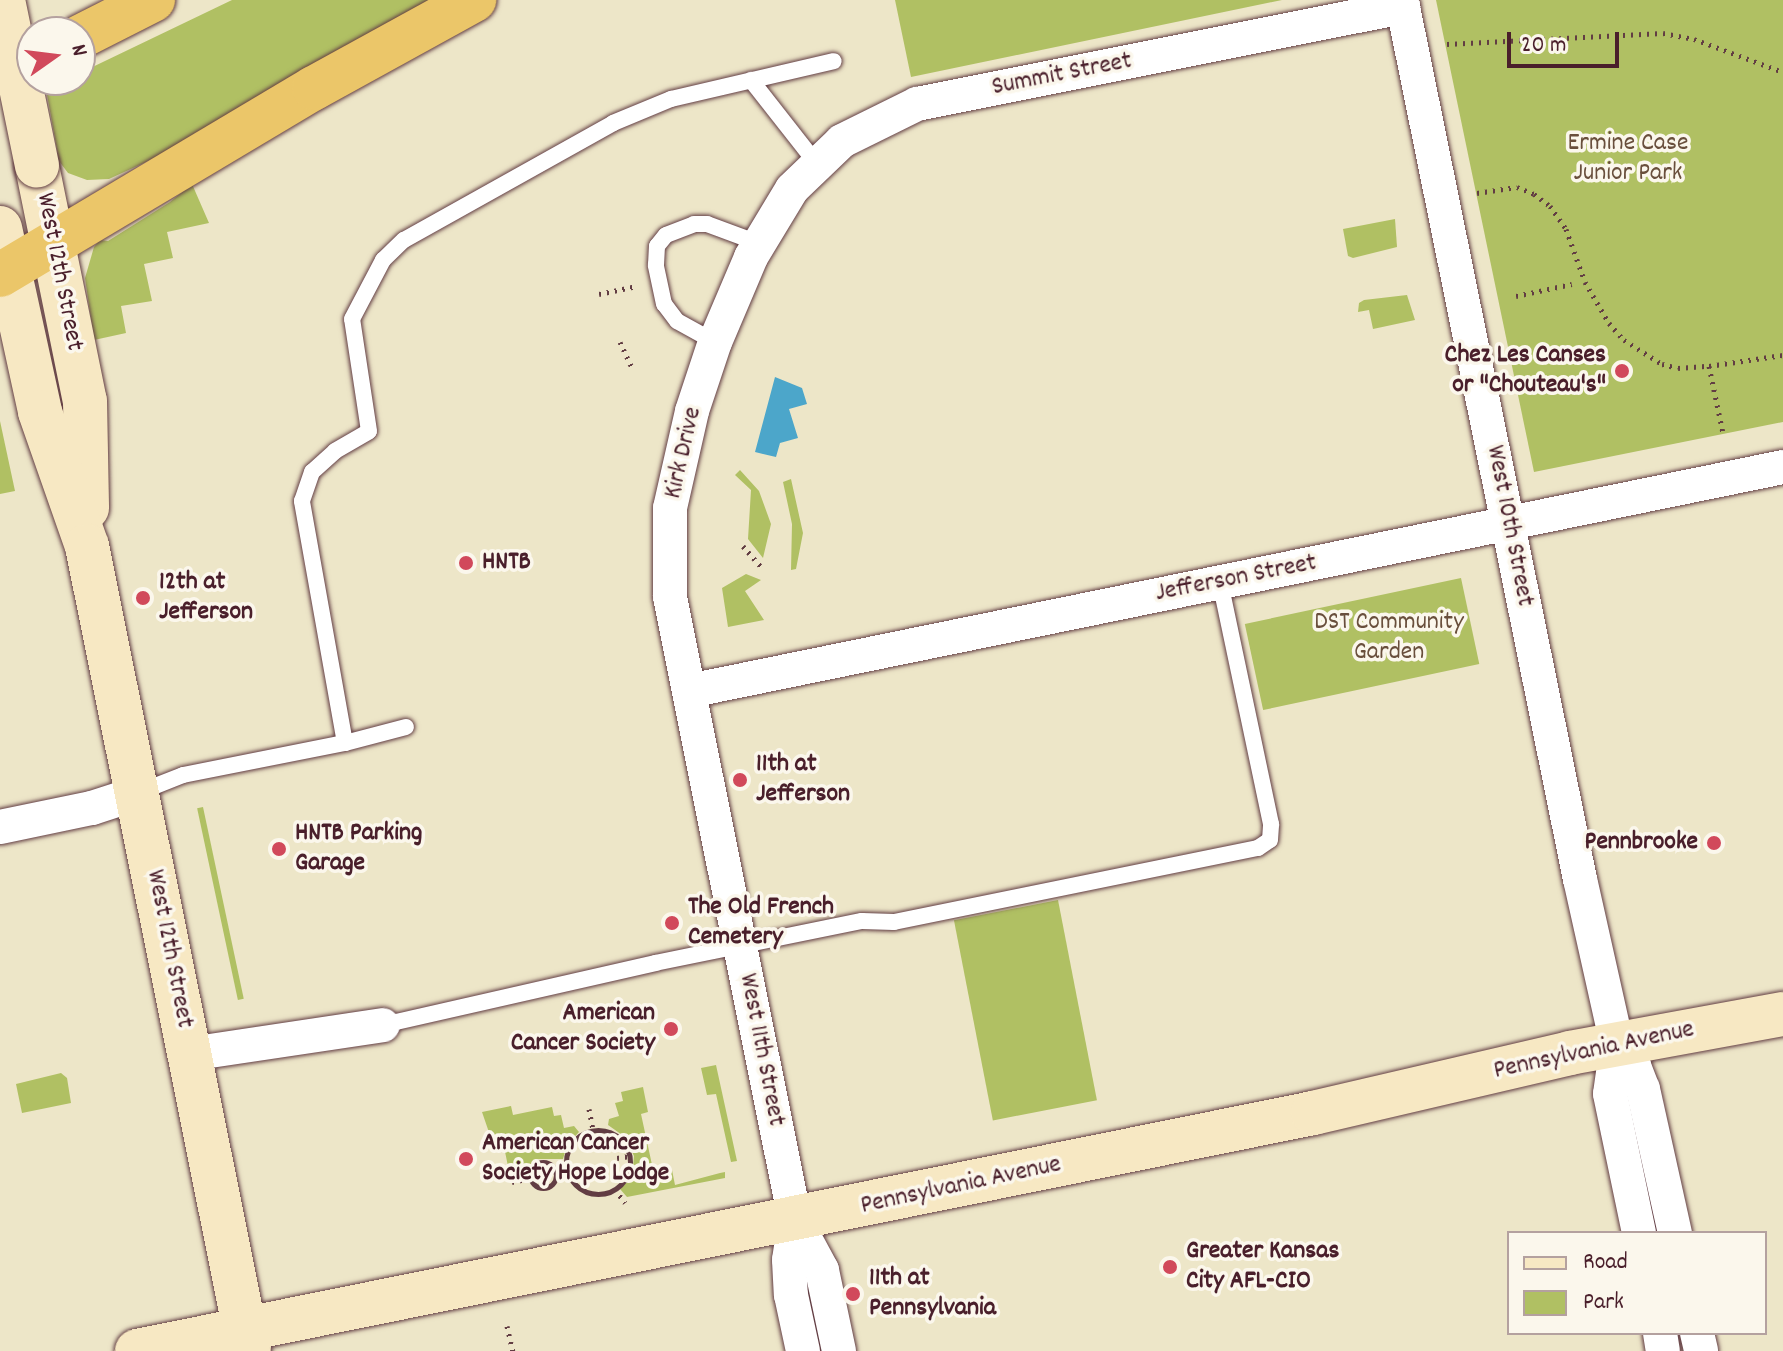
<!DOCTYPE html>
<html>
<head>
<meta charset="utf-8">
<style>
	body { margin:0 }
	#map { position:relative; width:1783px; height:1351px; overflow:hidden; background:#ede6c8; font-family:Dekko,sans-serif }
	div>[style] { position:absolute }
	.green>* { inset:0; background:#b0c063; transform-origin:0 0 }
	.water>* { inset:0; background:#4ca6ca }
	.path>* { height:5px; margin-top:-2.5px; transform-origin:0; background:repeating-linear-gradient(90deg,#623d43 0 2px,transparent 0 8px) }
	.path>.ring { margin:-2.5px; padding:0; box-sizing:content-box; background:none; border:5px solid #623d43; border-radius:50% }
	.roads { filter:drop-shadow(0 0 2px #623d43) drop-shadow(0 0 2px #623d43) }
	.lane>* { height:16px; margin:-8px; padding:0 8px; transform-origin:8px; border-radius:8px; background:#fff }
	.street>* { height:34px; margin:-17px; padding:0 17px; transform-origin:17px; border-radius:17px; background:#fff }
	.secondary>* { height:44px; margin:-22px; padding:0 22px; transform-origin:22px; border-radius:22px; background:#f7e8c3 }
	.highway>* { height:44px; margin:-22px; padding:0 22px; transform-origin:22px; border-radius:22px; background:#ebc669 }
	.bridges { filter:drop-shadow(0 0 2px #623d43) drop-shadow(0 0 2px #623d43) }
	.secondary-bridge>* { height:44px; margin:-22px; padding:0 22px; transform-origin:22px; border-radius:22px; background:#f7e8c3 }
	.dots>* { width:22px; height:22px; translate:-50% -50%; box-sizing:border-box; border:4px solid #fbf7ec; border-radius:50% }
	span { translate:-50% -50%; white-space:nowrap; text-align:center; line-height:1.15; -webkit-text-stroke:7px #fbf7ec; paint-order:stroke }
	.street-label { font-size:26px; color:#4a1f2b }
	.park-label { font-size:26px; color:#694f3c }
	.poi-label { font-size:26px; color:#4a1f2b; font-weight:700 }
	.right { translate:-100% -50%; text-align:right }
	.left { translate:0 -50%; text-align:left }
	.legend { position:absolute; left:1507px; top:1231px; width:260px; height:104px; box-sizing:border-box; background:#fbf7ec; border:2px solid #b4a19f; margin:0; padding:10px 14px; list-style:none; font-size:24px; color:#4a1f2b }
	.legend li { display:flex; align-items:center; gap:16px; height:40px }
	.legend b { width:40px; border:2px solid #b4a19f }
	.north { position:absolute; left:16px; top:16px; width:80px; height:80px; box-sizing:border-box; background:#fbf7ec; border:2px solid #b4a19f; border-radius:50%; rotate:76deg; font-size:22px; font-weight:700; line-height:32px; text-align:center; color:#4a1f2b }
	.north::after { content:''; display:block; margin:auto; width:28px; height:36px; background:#d1495b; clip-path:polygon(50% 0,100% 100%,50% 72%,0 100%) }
	.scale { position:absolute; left:1507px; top:32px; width:112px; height:36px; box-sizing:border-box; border:4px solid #4a1f2b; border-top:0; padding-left:10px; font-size:24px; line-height:28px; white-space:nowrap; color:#4a1f2b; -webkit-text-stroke:6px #fbf7ec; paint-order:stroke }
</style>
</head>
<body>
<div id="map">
	<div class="green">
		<i style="clip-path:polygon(232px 0,434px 0,159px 156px,109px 179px,87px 180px,68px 173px,59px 161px,46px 89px,65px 80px,80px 80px,80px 73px)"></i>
		<i style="clip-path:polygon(895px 0,1282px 0,911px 77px)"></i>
		<i style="clip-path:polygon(1436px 0,1783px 0,1783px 422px,1534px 472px)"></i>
		<i style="clip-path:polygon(192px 184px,209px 223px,167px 232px,173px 258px,144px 264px,152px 301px,121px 306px,126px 333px,94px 340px,85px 278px,94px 247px,100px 240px,108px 241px,170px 202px)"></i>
		<i style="clip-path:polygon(1395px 219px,1397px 247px,1353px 258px,1348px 256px,1343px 229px)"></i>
		<i style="clip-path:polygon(1407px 295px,1415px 320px,1373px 329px,1369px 310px,1358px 312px,1359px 303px,1364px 300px)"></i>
		<i style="clip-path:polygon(0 421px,15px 491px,0 494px)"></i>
		<i style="clip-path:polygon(740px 470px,759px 491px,771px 524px,763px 558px,748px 539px,751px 490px,735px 475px)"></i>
		<i style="clip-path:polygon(791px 479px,803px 533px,796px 569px,791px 570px,792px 524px,783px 482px)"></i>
		<i style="clip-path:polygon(746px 574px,761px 580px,745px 591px,764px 620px,728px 627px,722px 588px)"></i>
		<i style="left:1461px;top:578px;width:88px;height:221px;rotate:78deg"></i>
		<i style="left:203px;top:807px;width:196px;height:6px;rotate:78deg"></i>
		<i style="left:1058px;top:900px;width:204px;height:106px;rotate:79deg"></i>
		<i style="clip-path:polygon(716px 1065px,737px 1161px,731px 1162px,716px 1094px,707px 1095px,701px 1068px)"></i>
		<i style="clip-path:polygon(61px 1073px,67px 1078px,71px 1103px,22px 1113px,16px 1084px)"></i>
		<i style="clip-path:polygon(643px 1087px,648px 1112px,641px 1114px,654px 1174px,672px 1170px,675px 1185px,720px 1173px,725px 1172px,725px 1178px,627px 1197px,620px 1189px,632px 1177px,634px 1156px,625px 1137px,608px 1125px,609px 1119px,619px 1116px,615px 1103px,623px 1101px,621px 1092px)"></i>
		<i style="clip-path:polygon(511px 1106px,513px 1115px,552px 1107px,554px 1116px,561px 1115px,564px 1128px,574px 1126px,579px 1132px,567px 1145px,563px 1159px,535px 1159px,526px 1173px,510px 1176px,503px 1142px,493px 1144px,482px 1112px)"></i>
	</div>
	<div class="water">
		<i style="clip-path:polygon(775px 377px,802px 388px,807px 404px,789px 409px,798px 438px,780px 443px,776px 457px,755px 452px)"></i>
	</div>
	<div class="path">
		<i style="left:1447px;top:44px;width:216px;rotate:-2.9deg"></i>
		<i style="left:1663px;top:33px;width:32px;rotate:11deg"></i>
		<i style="left:1694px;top:39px;width:95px;rotate:20.3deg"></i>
		<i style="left:1477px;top:193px;width:40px;rotate:-8.5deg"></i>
		<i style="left:1517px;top:187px;width:18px;rotate:22deg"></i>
		<i style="left:1534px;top:194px;width:20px;rotate:37deg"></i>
		<i style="left:1550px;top:206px;width:28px;rotate:55deg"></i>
		<i style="left:1566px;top:229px;width:56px;rotate:70.3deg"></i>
		<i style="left:1585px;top:282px;width:48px;rotate:59.7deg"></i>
		<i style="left:1609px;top:323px;width:23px;rotate:49deg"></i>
		<i style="left:1624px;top:340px;width:45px;rotate:32.3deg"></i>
		<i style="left:1662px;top:364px;width:16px;rotate:14deg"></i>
		<i style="left:1678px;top:368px;width:31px;rotate:-4deg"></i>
		<i style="left:1709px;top:366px;width:75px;rotate:-8.5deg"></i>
		<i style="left:599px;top:294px;width:35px;rotate:-12deg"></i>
		<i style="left:1516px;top:296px;width:57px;rotate:-12.1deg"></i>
		<i style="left:620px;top:342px;width:29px;rotate:65deg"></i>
		<i style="left:1709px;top:366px;width:68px;rotate:78.2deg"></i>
		<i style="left:743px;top:546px;width:29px;rotate:49deg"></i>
		<i style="left:589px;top:1109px;width:21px;rotate:79deg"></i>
		<i class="ring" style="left:566px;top:1130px;width:59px;height:59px"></i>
		<i style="left:617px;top:1158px;width:13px;rotate:-9deg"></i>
		<i class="ring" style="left:530px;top:1162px;width:21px;height:21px"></i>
		<i style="left:556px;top:1172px;width:25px;rotate:-14deg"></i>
		<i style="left:512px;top:1182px;width:19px;rotate:-12deg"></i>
		<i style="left:615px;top:1189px;width:17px;rotate:54deg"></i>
		<i style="left:507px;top:1326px;width:26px;rotate:77deg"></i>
	</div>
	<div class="roads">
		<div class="lane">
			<i style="left:751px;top:80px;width:105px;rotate:51.9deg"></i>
			<i style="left:715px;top:342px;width:43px;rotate:-151.1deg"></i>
			<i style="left:677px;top:321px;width:21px;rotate:-127deg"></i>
			<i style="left:664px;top:304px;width:40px;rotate:-102deg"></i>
			<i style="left:656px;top:265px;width:19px;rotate:-87deg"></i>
			<i style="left:657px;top:246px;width:14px;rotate:-51deg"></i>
			<i style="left:666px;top:235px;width:30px;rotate:-21deg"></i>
			<i style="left:694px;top:224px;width:13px"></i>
			<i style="left:707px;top:224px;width:54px;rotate:20.4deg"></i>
			<i style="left:345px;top:743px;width:246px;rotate:-100.1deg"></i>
			<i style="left:302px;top:501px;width:31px;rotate:-71deg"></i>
			<i style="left:312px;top:472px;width:31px;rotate:-42deg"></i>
			<i style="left:335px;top:451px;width:39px;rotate:-30deg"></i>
			<i style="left:369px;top:431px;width:113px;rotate:-98.6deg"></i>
			<i style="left:352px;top:319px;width:67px;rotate:-62.3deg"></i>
			<i style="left:383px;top:260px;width:29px;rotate:-44deg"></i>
			<i style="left:404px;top:240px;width:240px;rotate:-29.2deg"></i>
			<i style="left:613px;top:123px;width:63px;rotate:-22.5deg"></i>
			<i style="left:671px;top:99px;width:167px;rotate:-13.1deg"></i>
			<i style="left:140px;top:792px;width:46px;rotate:-21.6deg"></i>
			<i style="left:183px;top:775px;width:165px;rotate:-11.2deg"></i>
			<i style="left:345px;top:743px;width:63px;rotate:-14.7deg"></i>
			<i style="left:383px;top:1025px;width:279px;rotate:-12.8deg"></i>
			<i style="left:655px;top:963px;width:211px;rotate:-11.5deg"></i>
			<i style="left:862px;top:921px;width:32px;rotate:2deg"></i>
			<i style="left:894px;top:922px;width:371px;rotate:-11.5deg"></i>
			<i style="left:1258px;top:848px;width:14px;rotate:-34deg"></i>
			<i style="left:1270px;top:840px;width:16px;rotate:-86deg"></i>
			<i style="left:1271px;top:824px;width:246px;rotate:-101.9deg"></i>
		</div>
		<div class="street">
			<i style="left:689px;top:691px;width:1117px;rotate:-11.57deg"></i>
			<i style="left:0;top:827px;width:94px;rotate:-11.7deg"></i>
			<i style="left:92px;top:808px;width:48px;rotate:-18.1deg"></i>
			<i style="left:1617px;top:1044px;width:50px;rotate:98deg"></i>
			<i style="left:1610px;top:1094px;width:142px;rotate:78.2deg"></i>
			<i style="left:190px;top:1054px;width:195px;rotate:-8.5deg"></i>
			<i style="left:795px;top:1220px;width:40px;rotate:98.5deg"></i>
			<i style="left:789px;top:1260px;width:35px;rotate:87deg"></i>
			<i style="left:791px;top:1295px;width:57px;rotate:77.9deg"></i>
			<i style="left:1660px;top:1333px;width:18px;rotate:81deg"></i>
			<i style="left:1697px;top:1333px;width:18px;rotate:77deg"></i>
			<i style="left:839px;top:1351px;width:83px;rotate:-101.9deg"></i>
			<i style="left:822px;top:1270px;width:57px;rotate:-118.4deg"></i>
			<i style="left:795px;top:1220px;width:635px;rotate:-101.35deg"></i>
			<i style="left:670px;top:597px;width:89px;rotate:-90deg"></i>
			<i style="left:670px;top:508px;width:99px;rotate:-77.2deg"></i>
			<i style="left:692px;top:411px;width:73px;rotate:-71.6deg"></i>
			<i style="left:715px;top:342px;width:92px;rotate:-67deg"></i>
			<i style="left:751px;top:257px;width:79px;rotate:-58.9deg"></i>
			<i style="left:792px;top:189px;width:69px;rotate:-43.8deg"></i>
			<i style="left:842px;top:141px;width:84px;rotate:-26.3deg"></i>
			<i style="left:917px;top:104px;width:496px;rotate:-11.3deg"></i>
			<i style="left:1403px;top:7px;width:890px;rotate:78.53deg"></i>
			<i style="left:1580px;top:879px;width:169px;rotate:77.4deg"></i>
			<i style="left:1617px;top:1044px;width:28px;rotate:52deg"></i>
			<i style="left:1634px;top:1066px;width:25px;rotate:69deg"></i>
			<i style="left:1643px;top:1089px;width:148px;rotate:77.5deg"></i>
		</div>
		<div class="secondary">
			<i style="left:37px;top:166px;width:240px;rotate:78.5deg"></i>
			<i style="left:85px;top:401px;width:107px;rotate:88.9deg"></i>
			<i style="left:0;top:228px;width:188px;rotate:77.7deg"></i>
			<i style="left:40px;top:412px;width:142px;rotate:70.7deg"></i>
			<i style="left:87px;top:546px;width:821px;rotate:78.62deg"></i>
			<i style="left:137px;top:1351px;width:1200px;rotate:-11.44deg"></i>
			<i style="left:1313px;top:1113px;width:264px;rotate:-13.1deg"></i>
			<i style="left:1570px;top:1053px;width:217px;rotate:-10.4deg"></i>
		</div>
		<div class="highway">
			<i style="left:80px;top:37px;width:82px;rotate:-26.9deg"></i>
			<i style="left:0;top:275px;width:365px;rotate:-30.8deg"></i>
			<i style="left:314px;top:88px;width:183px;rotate:-28.8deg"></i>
		</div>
	</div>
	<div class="bridges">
		<div class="secondary-bridge">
			<i style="left:3px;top:0;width:169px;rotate:78.4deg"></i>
		</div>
	</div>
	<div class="dots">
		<i style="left:1622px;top:371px;background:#d1495b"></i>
		<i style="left:466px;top:563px;background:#d1495b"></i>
		<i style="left:143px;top:598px;background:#d1495b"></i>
		<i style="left:740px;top:780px;background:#d1495b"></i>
		<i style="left:1714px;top:843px;background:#d1495b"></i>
		<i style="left:279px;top:849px;background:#d1495b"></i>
		<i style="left:672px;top:923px;background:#d1495b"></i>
		<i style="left:671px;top:1029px;background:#d1495b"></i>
		<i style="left:466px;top:1159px;background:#d1495b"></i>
		<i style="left:1170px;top:1267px;background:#d1495b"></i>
		<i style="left:853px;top:1294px;background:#d1495b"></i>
	</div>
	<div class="street-label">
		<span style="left:1062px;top:75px;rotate:-11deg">Summit Street</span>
		<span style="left:59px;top:272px;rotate:79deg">West 12th Street</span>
		<span style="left:684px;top:453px;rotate:-77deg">Kirk Drive</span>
		<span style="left:1509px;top:526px;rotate:79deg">West 10th Street</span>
		<span style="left:1236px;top:579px;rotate:-11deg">Jefferson Street</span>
		<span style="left:169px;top:949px;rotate:79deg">West 12th Street</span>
		<span style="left:761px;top:1050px;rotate:79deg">West 11th Street</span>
		<span style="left:1594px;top:1051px;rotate:-12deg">Pennsylvania Avenue</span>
		<span style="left:961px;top:1186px;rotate:-12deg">Pennsylvania Avenue</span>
	</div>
	<div class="park-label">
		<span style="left:1628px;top:159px">Ermine Case<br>Junior Park</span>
		<span style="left:1389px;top:638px">DST Community<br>Garden</span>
	</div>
	<div class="poi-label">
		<span class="right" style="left:1606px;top:371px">Chez Les Canses<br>or "Chouteau's"</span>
		<span class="left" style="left:482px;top:563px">HNTB</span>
		<span class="left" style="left:159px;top:598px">12th at<br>Jefferson</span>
		<span class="left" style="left:756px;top:780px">11th at<br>Jefferson</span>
		<span class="left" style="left:295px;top:849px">HNTB Parking<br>Garage</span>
		<span class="right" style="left:1698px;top:843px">Pennbrooke</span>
		<span class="left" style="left:688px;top:923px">The Old French<br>Cemetery</span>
		<span class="right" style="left:655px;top:1029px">American<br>Cancer Society</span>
		<span class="left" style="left:482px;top:1159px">American Cancer<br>Society Hope Lodge</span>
		<span class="left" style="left:1186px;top:1267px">Greater Kansas<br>City AFL-CIO</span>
		<span class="left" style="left:869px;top:1294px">11th at<br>Pennsylvania</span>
	</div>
	<ul class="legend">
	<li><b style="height:10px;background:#f7e8c3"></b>Road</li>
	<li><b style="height:22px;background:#b0c063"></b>Park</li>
	</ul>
	<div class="north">N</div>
	<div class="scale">20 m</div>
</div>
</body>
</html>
